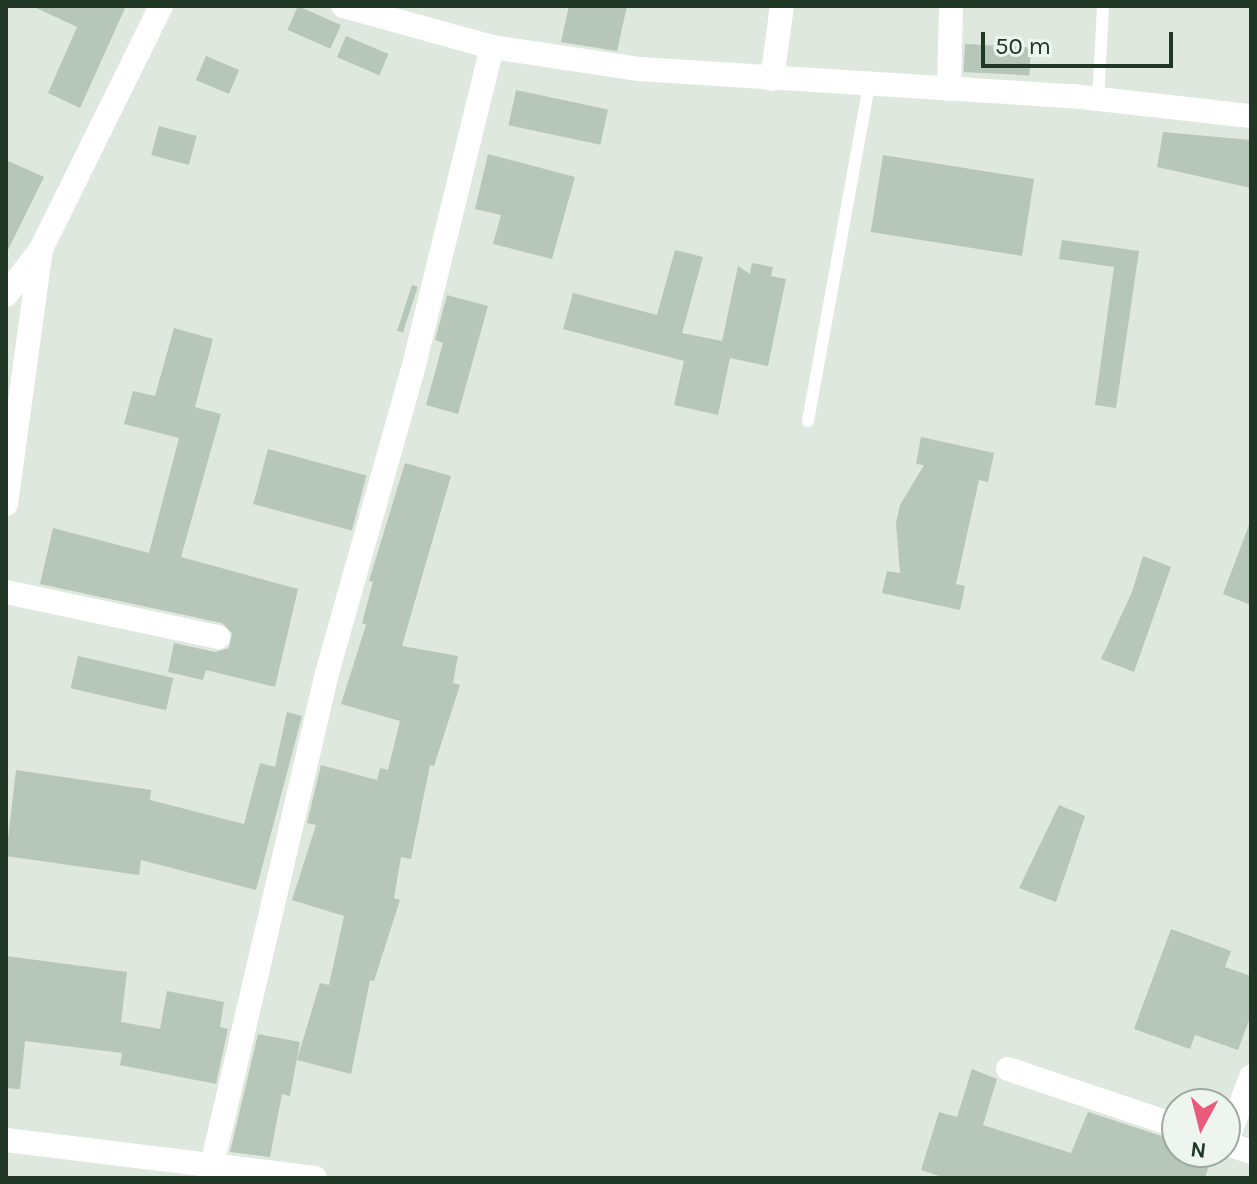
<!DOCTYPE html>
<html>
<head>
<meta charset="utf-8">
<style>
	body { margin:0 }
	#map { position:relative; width:1257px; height:1184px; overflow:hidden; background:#dee8de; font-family:Karla,sans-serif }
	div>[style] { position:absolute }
	.building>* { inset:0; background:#b6c6b9; transform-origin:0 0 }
	.service>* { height:12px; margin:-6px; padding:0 6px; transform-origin:6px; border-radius:6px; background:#fff }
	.minor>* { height:24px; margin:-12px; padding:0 12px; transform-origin:12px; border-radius:12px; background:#fff }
	.secondary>* { height:24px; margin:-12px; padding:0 12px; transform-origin:12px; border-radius:12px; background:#fff }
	span { translate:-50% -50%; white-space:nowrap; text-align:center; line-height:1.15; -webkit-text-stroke:6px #edf5ee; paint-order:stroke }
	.frame { position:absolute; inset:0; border:8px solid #203726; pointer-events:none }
	.north { position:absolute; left:1161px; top:1088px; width:80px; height:80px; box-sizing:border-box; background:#edf5ee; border:2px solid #9ba99e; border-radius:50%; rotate:187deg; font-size:22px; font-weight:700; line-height:32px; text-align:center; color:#203726 }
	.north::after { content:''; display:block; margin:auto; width:28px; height:36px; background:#e95b7b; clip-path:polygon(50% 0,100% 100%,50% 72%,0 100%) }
	.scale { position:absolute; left:981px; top:32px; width:192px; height:36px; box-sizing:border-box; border:4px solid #203726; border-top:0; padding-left:10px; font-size:24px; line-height:28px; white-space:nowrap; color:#203726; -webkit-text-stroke:6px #edf5ee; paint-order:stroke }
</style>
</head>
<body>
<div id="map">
	<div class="building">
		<i style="clip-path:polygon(32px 6px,126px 6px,80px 108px,48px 93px,77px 27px)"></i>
		<i style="left:298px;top:6px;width:47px;height:26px;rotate:24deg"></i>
		<i style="clip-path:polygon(569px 6px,627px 6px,617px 51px,561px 42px)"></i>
		<i style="left:346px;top:36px;width:46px;height:23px;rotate:23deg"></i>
		<i style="left:965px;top:44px;width:66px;height:28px;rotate:3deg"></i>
		<i style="left:206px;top:56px;width:36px;height:26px;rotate:23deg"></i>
		<i style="left:516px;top:90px;width:94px;height:36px;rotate:12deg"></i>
		<i style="left:159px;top:126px;width:39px;height:30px;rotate:15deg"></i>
		<i style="clip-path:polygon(1163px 132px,1251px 140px,1251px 188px,1157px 167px)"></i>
		<i style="clip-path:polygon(488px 154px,575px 177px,552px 259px,493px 244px,501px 215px,475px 209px)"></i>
		<i style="left:883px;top:155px;width:153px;height:78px;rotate:9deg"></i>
		<i style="clip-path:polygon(6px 160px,44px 177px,6px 254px)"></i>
		<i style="clip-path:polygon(1062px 240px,1139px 251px,1116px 408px,1095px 405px,1114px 267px,1059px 259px)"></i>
		<i style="clip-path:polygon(675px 250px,703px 257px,682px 333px,722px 341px,738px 266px,750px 274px,752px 263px,773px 267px,771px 276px,786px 279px,768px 366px,730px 358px,718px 415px,674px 405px,684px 361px,563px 329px,573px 293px,657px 315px)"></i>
		<i style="left:412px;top:285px;width:6px;height:48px;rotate:18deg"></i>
		<i style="clip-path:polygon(447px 295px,488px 306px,458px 414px,426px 405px,443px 343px,435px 340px)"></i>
		<i style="clip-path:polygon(174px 328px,213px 339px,195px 407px,221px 414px,181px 557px,298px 589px,275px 687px,206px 670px,203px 680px,168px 672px,174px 643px,215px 652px,229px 648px,232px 633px,222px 623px,40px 584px,53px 528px,149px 553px,179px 438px,124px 424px,133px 391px,155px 396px)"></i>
		<i style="clip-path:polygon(921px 437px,994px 453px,988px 482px,979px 480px,956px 584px,965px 586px,960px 610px,882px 593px,887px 571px,900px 573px,896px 523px,900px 505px,924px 465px,916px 464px)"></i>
		<i style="left:268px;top:449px;width:102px;height:57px;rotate:15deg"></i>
		<i style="clip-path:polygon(405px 463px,451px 476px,402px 646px,458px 656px,453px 683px,460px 685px,434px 766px,430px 765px,411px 859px,401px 857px,394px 898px,400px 900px,374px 981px,370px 980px,351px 1074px,297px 1060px,320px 983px,329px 985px,344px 916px,292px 900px,316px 825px,307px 823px,321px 765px,377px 780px,380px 768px,388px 770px,400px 721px,341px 704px,366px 625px,362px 623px,373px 582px,369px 581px)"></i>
		<i style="clip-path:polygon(1249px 525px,1251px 526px,1251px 605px,1223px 594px)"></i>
		<i style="clip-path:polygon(1143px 556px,1171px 567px,1134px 672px,1101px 659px,1132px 592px)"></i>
		<i style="left:78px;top:656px;width:98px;height:33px;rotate:13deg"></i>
		<i style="clip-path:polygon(287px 712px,302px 716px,256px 890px,141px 860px,139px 875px,6px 856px,16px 770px,151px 790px,150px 800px,244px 824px,260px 763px,275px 767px)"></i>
		<i style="clip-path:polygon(1059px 805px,1085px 816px,1056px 902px,1019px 888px)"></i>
		<i style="clip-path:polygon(1171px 929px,1231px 951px,1225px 967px,1251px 976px,1251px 1015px,1238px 1050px,1195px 1035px,1190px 1049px,1134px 1029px)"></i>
		<i style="clip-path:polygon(6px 956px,127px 972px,121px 1022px,160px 1029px,167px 991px,224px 1002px,220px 1027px,228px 1029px,216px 1084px,120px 1065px,122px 1053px,25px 1041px,20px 1089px,6px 1088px)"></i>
		<i style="clip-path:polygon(258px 1034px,300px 1042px,290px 1096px,282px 1094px,270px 1157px,230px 1152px)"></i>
		<i style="clip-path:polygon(972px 1069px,997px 1079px,983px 1125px,1071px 1153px,1088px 1112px,1177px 1141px,1177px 1152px,1213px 1152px,1205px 1178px,945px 1178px,921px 1170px,939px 1112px,957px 1117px)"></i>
	</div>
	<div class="service">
		<i style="left:1098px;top:99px;width:93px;rotate:-86.9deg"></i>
		<i style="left:808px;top:421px;width:341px;rotate:-79.7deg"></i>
	</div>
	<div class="minor">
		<i style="left:772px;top:79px;width:74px;rotate:-82.2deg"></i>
		<i style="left:949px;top:89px;width:83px;rotate:-88.6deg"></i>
		<i style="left:6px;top:504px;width:257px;rotate:-82.2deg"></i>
		<i style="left:6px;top:592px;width:217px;rotate:12deg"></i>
		<i style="left:1008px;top:1069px;width:178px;rotate:18.6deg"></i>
		<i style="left:6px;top:1140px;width:311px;rotate:7deg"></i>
		<i style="left:1225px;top:1143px;width:28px;rotate:19deg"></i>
		<i style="left:1226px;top:1143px;width:71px;rotate:-69.3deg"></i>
		<i style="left:212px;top:1165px;width:505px;rotate:-76.84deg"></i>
		<i style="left:327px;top:673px;width:312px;rotate:-74.2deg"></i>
		<i style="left:412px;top:373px;width:336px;rotate:-76.2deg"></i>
	</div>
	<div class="secondary">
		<i style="left:343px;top:6px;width:155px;rotate:15.4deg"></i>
		<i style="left:492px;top:47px;width:149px;rotate:8.5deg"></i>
		<i style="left:639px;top:69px;width:434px;rotate:3.6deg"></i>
		<i style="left:1072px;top:96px;width:180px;rotate:6.4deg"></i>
		<i style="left:6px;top:295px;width:58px;rotate:-52.7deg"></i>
		<i style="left:41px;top:249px;width:271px;rotate:-63.7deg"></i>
	</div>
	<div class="frame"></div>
	<div class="north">N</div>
	<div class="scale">50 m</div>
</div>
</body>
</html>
